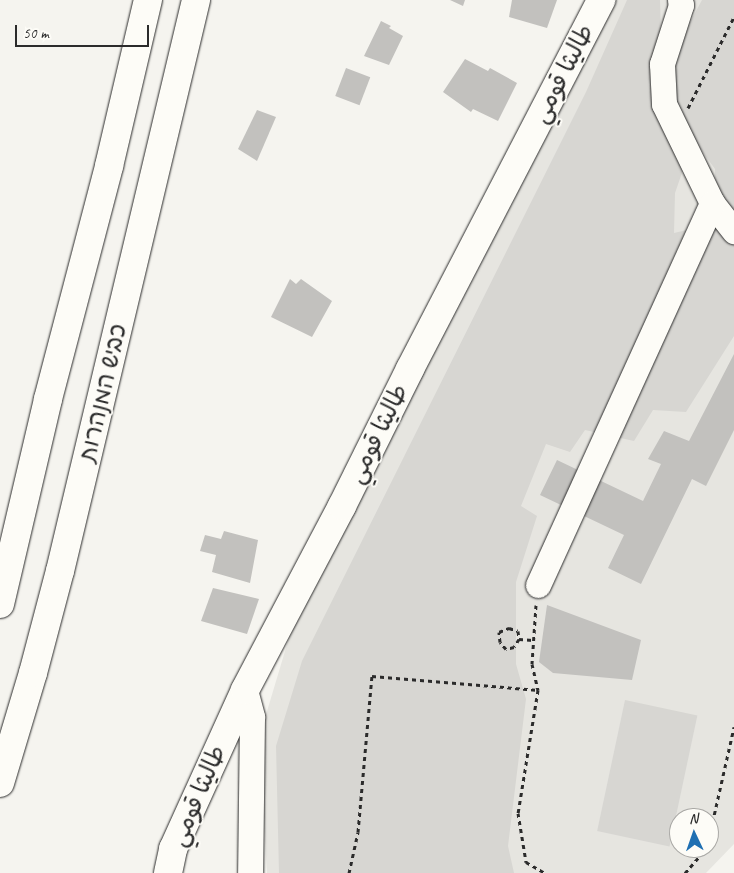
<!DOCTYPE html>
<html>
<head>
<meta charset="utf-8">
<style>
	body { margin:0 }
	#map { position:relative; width:734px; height:873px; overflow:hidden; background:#f5f4ef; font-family:Caveat,"Playpen Sans Arabic","Playpen Sans Hebrew",sans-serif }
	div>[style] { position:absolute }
	.built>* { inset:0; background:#e6e5e0 }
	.green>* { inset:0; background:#d7d6d2; transform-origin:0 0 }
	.building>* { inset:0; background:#c2c1be; transform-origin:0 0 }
	.path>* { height:3px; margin-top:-1.5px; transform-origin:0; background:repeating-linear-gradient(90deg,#2b2b2b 0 4px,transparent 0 8px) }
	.roads { filter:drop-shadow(0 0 1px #2b2b2b) drop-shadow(0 0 1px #2b2b2b) }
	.minor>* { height:25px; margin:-12.5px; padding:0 12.5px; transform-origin:12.5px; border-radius:12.5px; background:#fdfcf7 }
	.major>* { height:28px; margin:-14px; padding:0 14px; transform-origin:14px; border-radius:14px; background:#fdfcf7 }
	.highway>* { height:28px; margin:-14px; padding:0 14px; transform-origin:14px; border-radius:14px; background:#fdfcf7 }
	span { translate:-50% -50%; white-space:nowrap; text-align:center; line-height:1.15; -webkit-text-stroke:4px #fdfcf7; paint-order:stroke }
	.street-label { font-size:24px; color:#2b2b2b }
	.north { position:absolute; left:669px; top:808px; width:50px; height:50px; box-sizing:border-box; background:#fdfcf7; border:1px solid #a9a8a5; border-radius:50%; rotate:357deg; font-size:14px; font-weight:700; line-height:20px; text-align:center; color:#2b2b2b }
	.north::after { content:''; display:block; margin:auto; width:18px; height:22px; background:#1f6fb2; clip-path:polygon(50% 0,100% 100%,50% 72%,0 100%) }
	.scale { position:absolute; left:15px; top:25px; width:134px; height:22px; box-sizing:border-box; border:2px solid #2b2b2b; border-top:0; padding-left:6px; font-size:15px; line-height:18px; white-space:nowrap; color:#2b2b2b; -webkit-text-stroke:4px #fdfcf7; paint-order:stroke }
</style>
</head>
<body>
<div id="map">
	<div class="built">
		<i style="clip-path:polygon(evenodd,615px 0,734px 0,734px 844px,706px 873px,267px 873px,259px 738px,294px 621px,615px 0,679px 818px,709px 818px,709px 848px,679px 848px,679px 818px)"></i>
	</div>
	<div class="green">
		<i style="clip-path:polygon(627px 0,660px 0,661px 35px,650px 68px,657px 111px,684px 167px,675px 193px,674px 233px,713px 224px,715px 169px,674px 112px,667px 65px,702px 0,734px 0,734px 336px,686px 412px,653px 410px,634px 441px,585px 430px,570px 452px,546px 444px,521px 506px,537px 516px,516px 582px,516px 664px,526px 699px,508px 846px,514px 873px,279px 873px,276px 746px,302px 661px,586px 92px)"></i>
		<i style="left:625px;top:700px;width:74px;height:134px;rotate:12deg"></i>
	</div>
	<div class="building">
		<i style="clip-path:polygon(450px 0,465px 0,463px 6px)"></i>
		<i style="clip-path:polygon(512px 0,557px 0,547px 28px,509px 17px)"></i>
		<i style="clip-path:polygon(381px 21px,391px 26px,389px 28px,403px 36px,389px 65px,364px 56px)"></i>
		<i style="clip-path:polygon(465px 59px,488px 71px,490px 68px,517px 83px,498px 121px,473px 109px,471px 112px,443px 92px)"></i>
		<i style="left:346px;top:68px;width:26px;height:30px;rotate:21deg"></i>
		<i style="clip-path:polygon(257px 110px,276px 117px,257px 161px,238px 149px)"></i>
		<i style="clip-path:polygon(290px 279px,296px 284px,301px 279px,332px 301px,312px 337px,271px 317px)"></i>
		<i style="clip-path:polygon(734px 354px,734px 430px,706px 486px,692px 479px,641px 584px,608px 568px,624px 535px,540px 495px,557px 460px,643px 501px,661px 464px,648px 459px,664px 431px,689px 441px)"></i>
		<i style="clip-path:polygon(224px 531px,258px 540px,250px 583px,212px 572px,216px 555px,200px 551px,205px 535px,221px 539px)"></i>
		<i style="clip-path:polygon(213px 588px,259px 599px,247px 634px,201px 621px)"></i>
		<i style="clip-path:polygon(547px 605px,641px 640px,632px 680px,553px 673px,539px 662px)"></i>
	</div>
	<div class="path">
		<i style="left:688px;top:108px;width:102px;rotate:-63.2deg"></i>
		<i style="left:536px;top:605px;width:59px;rotate:93.9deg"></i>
		<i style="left:532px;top:664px;width:27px;rotate:77deg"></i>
		<i style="left:538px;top:690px;width:125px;rotate:99.2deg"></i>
		<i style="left:518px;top:813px;width:50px;rotate:80.7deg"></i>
		<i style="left:526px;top:862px;width:22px;rotate:30deg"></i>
		<i style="left:519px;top:639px;width:9px;rotate:122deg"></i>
		<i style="left:514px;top:647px;width:8px;rotate:166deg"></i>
		<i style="left:506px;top:649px;width:9px;rotate:-131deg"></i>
		<i style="left:500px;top:642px;width:10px;rotate:-96deg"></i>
		<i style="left:499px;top:632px;width:11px;rotate:-22deg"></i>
		<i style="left:509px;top:628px;width:9px;rotate:18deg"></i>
		<i style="left:518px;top:631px;width:8px;rotate:83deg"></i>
		<i style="left:519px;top:639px;width:14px;rotate:4deg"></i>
		<i style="left:709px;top:838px;width:114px;rotate:-77.3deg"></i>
		<i style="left:349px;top:873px;width:42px;rotate:-77.6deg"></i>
		<i style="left:358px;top:832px;width:157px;rotate:-84.9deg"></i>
		<i style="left:372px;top:676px;width:167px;rotate:4.8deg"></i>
		<i style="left:685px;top:873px;width:33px;rotate:-49deg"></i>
	</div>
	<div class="roads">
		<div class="minor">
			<i style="left:680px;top:0;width:5px;rotate:79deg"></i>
			<i style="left:681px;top:5px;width:62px;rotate:107.9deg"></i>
			<i style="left:662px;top:64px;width:40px;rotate:87.1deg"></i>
			<i style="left:664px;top:104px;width:110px;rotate:64.1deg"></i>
			<i style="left:712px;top:203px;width:36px;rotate:52deg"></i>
			<i style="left:538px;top:585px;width:420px;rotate:-65.5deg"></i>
			<i style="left:245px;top:690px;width:28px;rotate:75deg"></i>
			<i style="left:252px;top:717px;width:156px;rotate:90.7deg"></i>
		</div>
		<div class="major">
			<i style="left:168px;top:873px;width:25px;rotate:-78deg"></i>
			<i style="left:173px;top:849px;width:175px;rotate:-65.6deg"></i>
			<i style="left:245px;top:690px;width:208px;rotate:-62.2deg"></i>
			<i style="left:342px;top:506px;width:153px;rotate:-63.6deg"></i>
			<i style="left:410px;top:369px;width:416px;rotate:-62.6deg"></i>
		</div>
		<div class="highway">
			<i style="left:0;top:604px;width:211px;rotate:-76.8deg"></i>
			<i style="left:48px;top:399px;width:241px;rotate:-75.3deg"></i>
			<i style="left:109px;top:166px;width:171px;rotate:-76.8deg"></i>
			<i style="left:0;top:783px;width:115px;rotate:-73.3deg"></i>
			<i style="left:33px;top:673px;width:106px;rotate:-75.2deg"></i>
			<i style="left:60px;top:571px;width:587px;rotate:-76.6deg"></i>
		</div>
	</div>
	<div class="street-label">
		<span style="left:563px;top:74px;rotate:-63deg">طاليثا قومي</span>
		<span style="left:103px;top:393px;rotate:-77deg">כביש המנהרות</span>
		<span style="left:378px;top:434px;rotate:-64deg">طاليثا قومي</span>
		<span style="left:198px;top:796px;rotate:-67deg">طاليثا قومي</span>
	</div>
	<div class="north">N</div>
	<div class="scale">50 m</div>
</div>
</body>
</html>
